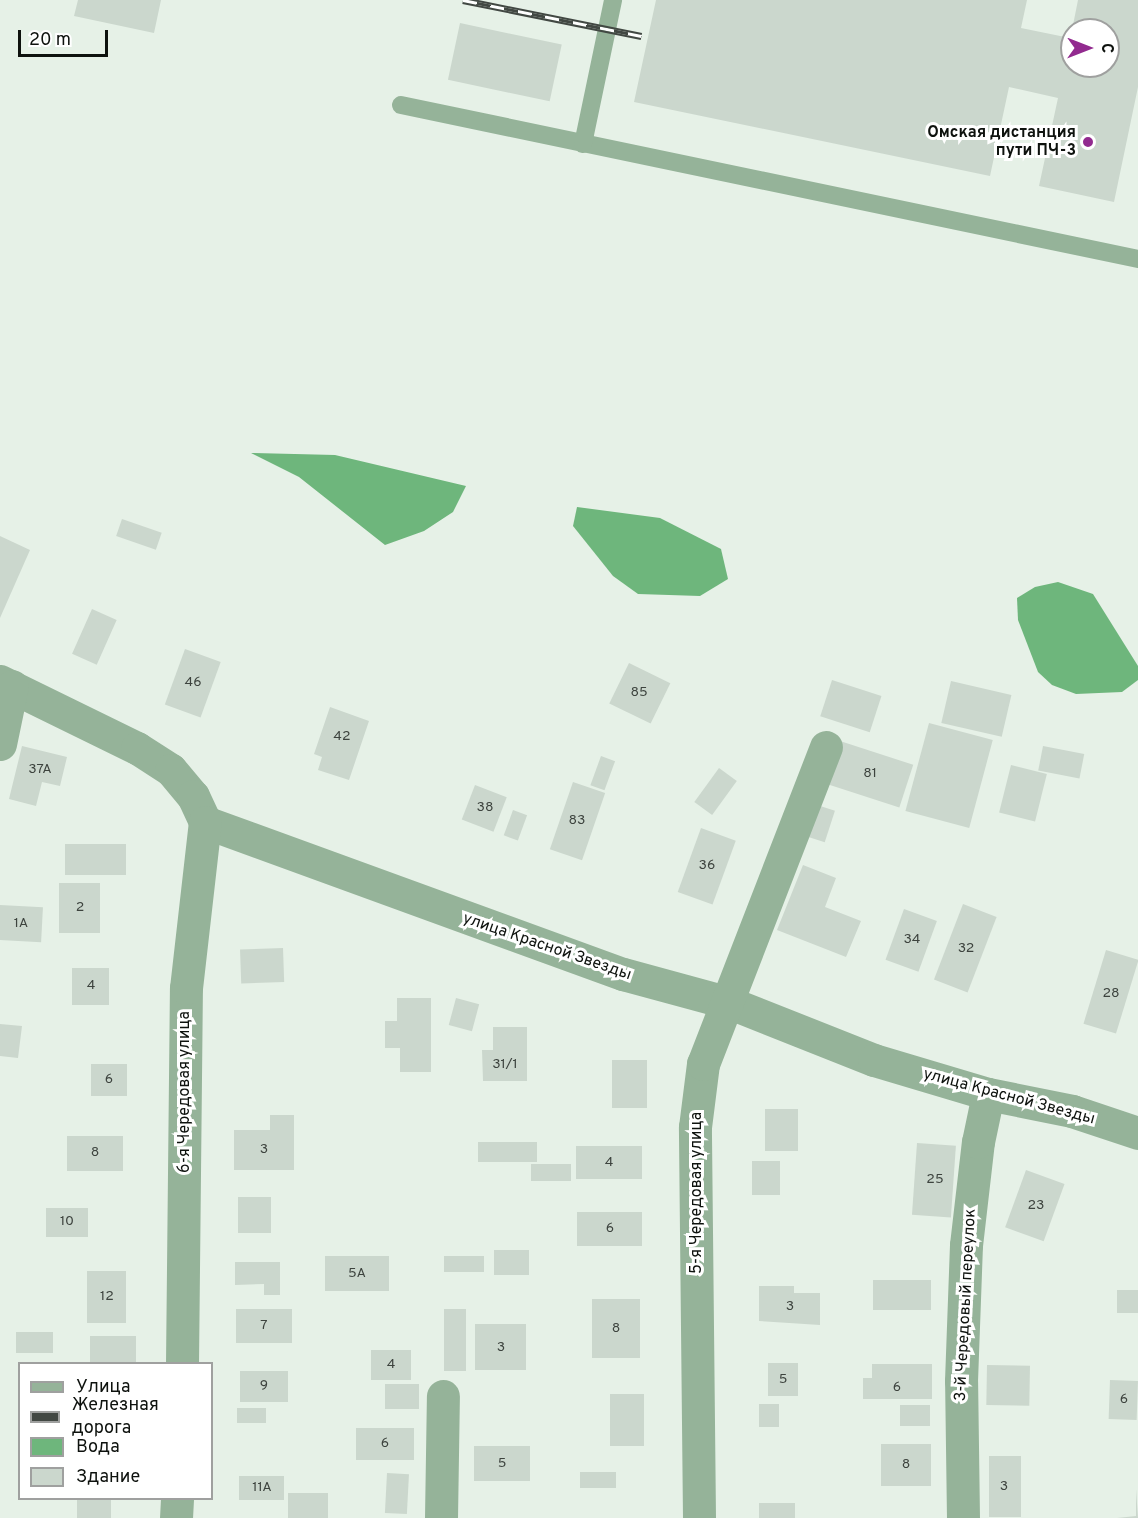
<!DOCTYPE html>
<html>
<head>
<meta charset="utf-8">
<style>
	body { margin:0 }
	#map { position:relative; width:1138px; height:1518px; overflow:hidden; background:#e6f1e7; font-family:Overpass,sans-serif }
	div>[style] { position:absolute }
	.water>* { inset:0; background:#6eb67c }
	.building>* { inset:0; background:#cbd7cd; transform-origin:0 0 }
	.service>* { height:18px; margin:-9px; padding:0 9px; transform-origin:9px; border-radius:9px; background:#95b399 }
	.minor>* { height:33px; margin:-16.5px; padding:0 16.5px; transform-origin:16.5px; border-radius:16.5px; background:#95b399 }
	.rail>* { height:7px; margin-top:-3.5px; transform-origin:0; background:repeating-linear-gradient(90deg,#fff 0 14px,#424843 0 28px); box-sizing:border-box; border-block:2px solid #424843 }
	.dots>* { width:16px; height:16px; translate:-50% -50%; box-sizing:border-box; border:3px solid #fff; border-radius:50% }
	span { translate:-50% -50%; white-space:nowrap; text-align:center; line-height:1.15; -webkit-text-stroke:6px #fff; paint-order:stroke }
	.number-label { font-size:14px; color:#3d433e }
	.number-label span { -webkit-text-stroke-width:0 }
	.poi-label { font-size:16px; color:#0e120e; font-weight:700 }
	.right { translate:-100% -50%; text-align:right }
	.street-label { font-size:16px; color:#0e120e }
	.legend { position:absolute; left:18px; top:1362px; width:195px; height:138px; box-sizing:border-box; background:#fff; border:2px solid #9fa09f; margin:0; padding:8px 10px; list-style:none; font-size:18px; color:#0e120e }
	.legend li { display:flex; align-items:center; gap:12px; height:30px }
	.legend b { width:30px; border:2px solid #9fa09f }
	.north { position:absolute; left:1060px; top:18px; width:60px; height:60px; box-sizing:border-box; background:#fff; border:2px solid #9fa09f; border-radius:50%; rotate:90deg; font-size:16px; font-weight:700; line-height:24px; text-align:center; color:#0e120e }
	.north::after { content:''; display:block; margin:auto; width:21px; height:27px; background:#922a8f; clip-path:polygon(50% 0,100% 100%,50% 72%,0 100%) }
	.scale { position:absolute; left:18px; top:30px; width:90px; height:27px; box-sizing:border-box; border:3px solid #0e120e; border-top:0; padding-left:8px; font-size:18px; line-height:21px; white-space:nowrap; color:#0e120e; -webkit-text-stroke:4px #fff; paint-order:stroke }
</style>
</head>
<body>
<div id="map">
	<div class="water">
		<i style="clip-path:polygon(251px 453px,335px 455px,466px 486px,453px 512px,424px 531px,385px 545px,299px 477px)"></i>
		<i style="clip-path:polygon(577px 507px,660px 518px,721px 549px,728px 579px,700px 596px,638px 594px,613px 576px,573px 526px)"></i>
		<i style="clip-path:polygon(1058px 582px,1093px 594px,1138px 666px,1138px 680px,1122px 692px,1076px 694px,1052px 685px,1038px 672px,1018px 620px,1017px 598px,1035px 587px)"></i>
	</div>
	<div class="building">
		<i style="clip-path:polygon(78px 0,161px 0,154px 33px,74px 16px)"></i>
		<i style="clip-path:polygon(656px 0,1027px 0,1021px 28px,1070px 38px,1072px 34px,1072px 66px,1108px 66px,1108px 30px,1072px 30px,1078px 0,1138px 0,1138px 87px,1114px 202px,1039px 186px,1058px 98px,1009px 87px,990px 176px,634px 102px)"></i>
		<i style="left:460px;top:23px;width:104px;height:58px;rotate:12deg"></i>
		<i style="left:122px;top:519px;width:42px;height:18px;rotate:19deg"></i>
		<i style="clip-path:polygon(0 536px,30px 550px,0 618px)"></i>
		<i style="left:92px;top:609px;width:27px;height:49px;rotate:24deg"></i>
		<i style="left:185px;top:649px;width:38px;height:59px;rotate:20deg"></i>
		<i style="left:629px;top:663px;width:46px;height:45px;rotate:26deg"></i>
		<i style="left:832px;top:680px;width:52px;height:38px;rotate:18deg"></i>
		<i style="left:951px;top:681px;width:62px;height:43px;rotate:13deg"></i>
		<i style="clip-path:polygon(330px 707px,369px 721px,349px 780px,318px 770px,322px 757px,314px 754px)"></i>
		<i style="left:929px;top:723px;width:66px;height:91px;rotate:15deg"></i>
		<i style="left:840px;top:741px;width:77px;height:45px;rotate:18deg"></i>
		<i style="clip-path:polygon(22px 746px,67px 757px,60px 786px,42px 782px,36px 806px,9px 799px)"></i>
		<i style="left:1043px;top:746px;width:42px;height:25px;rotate:11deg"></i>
		<i style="left:601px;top:756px;width:15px;height:31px;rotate:20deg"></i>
		<i style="left:1011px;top:765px;width:37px;height:49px;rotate:14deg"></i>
		<i style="left:719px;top:768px;width:22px;height:42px;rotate:36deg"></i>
		<i style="left:573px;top:782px;width:34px;height:71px;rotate:19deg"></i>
		<i style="left:475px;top:785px;width:34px;height:37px;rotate:21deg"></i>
		<i style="left:814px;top:804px;width:22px;height:33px;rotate:18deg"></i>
		<i style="left:513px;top:810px;width:15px;height:27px;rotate:20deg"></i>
		<i style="left:701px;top:828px;width:37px;height:68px;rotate:20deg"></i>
		<i style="left:65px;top:844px;width:61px;height:31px"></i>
		<i style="clip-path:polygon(803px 865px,836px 878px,825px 907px,861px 921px,846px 957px,777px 930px)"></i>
		<i style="left:59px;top:883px;width:41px;height:50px"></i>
		<i style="left:963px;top:904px;width:36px;height:81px;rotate:21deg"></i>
		<i style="left:0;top:905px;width:43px;height:35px;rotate:3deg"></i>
		<i style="left:904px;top:909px;width:35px;height:54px;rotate:20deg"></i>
		<i style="left:283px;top:948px;width:34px;height:43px;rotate:88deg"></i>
		<i style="left:1106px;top:950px;width:34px;height:77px;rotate:17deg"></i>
		<i style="left:72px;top:968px;width:37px;height:37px"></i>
		<i style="clip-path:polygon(397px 998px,431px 998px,431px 1072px,400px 1072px,400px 1048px,385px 1048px,385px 1021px,397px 1021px)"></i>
		<i style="left:456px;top:998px;width:24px;height:28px;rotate:15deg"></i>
		<i style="clip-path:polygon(0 1024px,22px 1026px,18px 1058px,0 1056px)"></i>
		<i style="clip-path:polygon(493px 1027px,527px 1027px,527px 1081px,483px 1081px,482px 1050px,493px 1050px)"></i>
		<i style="left:612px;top:1060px;width:35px;height:48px"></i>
		<i style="left:127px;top:1064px;width:32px;height:36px;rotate:90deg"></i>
		<i style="left:798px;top:1109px;width:42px;height:33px;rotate:90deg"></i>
		<i style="clip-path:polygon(270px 1115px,294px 1115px,294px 1170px,234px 1170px,234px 1130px,270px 1130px)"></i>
		<i style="left:67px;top:1136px;width:56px;height:35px"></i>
		<i style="left:478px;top:1142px;width:59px;height:20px"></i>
		<i style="left:917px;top:1143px;width:39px;height:72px;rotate:4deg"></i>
		<i style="left:576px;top:1146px;width:66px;height:33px"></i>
		<i style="left:752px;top:1161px;width:28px;height:34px"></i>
		<i style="left:531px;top:1164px;width:40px;height:17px"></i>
		<i style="left:1026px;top:1170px;width:41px;height:61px;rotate:20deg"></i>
		<i style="left:238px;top:1197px;width:33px;height:36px"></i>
		<i style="left:46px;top:1208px;width:42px;height:29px"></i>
		<i style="left:642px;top:1212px;width:34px;height:65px;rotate:90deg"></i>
		<i style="left:494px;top:1250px;width:35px;height:25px"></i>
		<i style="left:325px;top:1256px;width:64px;height:35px"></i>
		<i style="left:444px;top:1256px;width:40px;height:16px"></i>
		<i style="clip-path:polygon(235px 1262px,280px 1262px,280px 1295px,264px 1295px,264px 1284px,235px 1285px)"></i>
		<i style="left:87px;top:1271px;width:39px;height:52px"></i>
		<i style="left:873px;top:1280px;width:58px;height:30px"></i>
		<i style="clip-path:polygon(759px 1286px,794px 1286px,794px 1293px,820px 1293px,820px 1325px,759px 1321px)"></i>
		<i style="left:1117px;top:1290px;width:21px;height:23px"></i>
		<i style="left:592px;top:1299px;width:48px;height:59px"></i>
		<i style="left:236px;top:1309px;width:56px;height:34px"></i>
		<i style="left:444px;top:1309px;width:22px;height:62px"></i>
		<i style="left:526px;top:1324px;width:46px;height:51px;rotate:90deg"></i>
		<i style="left:16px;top:1332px;width:37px;height:21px"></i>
		<i style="left:90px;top:1336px;width:46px;height:28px"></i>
		<i style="left:371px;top:1350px;width:40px;height:30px"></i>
		<i style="left:798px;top:1363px;width:33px;height:30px;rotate:90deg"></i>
		<i style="clip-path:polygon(872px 1364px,932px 1364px,932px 1399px,863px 1399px,863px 1378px,872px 1378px)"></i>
		<i style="left:987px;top:1365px;width:43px;height:40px;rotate:1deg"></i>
		<i style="left:240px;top:1371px;width:48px;height:31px"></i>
		<i style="left:1110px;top:1380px;width:28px;height:39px;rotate:2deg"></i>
		<i style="left:385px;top:1384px;width:34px;height:25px"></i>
		<i style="left:610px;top:1394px;width:34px;height:52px"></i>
		<i style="left:759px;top:1404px;width:20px;height:23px"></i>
		<i style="left:900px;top:1405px;width:30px;height:21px"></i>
		<i style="left:237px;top:1408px;width:29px;height:15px"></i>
		<i style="left:356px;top:1428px;width:58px;height:32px"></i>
		<i style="left:881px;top:1444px;width:50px;height:42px"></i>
		<i style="left:530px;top:1446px;width:35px;height:56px;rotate:90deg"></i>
		<i style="left:989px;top:1456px;width:32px;height:61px"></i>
		<i style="left:580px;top:1472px;width:36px;height:16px"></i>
		<i style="left:387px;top:1473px;width:22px;height:40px;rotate:3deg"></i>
		<i style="left:239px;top:1476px;width:45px;height:24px"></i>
		<i style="clip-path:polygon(1136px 1489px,1138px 1518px,1117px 1518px,1136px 1516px)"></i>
		<i style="left:288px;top:1493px;width:40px;height:25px"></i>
		<i style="left:77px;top:1498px;width:34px;height:20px"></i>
		<i style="left:759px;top:1503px;width:36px;height:15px"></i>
	</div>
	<div class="service">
		<i style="left:401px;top:105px;width:753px;rotate:11.8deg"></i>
		<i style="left:583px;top:144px;width:147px;rotate:-78.2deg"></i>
	</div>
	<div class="minor">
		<i style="left:0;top:681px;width:153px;rotate:26.1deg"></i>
		<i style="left:137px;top:748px;width:40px;rotate:32.9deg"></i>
		<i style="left:171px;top:770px;width:34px;rotate:50deg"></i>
		<i style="left:193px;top:796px;width:29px;rotate:65deg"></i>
		<i style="left:205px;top:822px;width:445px;rotate:20deg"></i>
		<i style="left:623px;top:974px;width:111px;rotate:15.2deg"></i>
		<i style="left:730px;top:1003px;width:155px;rotate:21.6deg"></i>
		<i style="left:874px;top:1060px;width:119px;rotate:16.6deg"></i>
		<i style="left:988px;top:1094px;width:86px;rotate:11.4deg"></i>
		<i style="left:1072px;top:1111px;width:70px;rotate:18.4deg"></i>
		<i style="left:0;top:744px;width:59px;rotate:-78.3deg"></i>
		<i style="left:182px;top:1364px;width:376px;rotate:-89.4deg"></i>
		<i style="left:186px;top:988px;width:167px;rotate:-83.5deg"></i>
		<i style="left:176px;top:1518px;width:20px;rotate:-87deg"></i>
		<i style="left:441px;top:1518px;width:122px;rotate:-89.1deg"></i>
		<i style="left:699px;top:1518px;width:391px;rotate:-90.6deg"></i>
		<i style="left:695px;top:1127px;width:64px;rotate:-82.8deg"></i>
		<i style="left:703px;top:1064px;width:340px;rotate:-68.8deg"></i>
		<i style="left:963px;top:1518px;width:137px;rotate:-90.8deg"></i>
		<i style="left:961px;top:1381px;width:136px;rotate:-87.9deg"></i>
		<i style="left:966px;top:1245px;width:104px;rotate:-83.4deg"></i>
		<i style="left:978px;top:1142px;width:49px;rotate:-78.2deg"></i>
	</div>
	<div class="rail">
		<i style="left:463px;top:0;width:182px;rotate:11.4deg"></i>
	</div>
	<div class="dots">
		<i style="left:1088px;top:142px;background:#922a8f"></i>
	</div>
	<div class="number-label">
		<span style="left:193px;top:683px">46</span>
		<span style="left:639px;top:693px">85</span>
		<span style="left:342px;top:737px">42</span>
		<span style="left:40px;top:770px">37А</span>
		<span style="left:870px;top:774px">81</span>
		<span style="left:485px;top:808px">38</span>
		<span style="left:577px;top:821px">83</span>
		<span style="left:707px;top:866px">36</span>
		<span style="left:80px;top:908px">2</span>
		<span style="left:21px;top:924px">1А</span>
		<span style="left:912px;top:940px">34</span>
		<span style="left:966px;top:949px">32</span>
		<span style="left:91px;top:986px">4</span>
		<span style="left:1111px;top:994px">28</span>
		<span style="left:505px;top:1065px">31/1</span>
		<span style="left:109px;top:1080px">6</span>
		<span style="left:264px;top:1150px">3</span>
		<span style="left:95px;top:1153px">8</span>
		<span style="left:609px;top:1163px">4</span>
		<span style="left:935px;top:1180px">25</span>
		<span style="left:1036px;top:1206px">23</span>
		<span style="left:67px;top:1222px">10</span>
		<span style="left:610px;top:1229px">6</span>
		<span style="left:357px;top:1274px">5А</span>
		<span style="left:107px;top:1297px">12</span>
		<span style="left:790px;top:1307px">3</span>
		<span style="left:264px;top:1326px">7</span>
		<span style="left:616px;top:1329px">8</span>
		<span style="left:501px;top:1348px">3</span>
		<span style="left:391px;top:1365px">4</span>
		<span style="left:783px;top:1380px">5</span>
		<span style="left:264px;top:1386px">9</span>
		<span style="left:897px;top:1388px">6</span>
		<span style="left:1124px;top:1400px">6</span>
		<span style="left:385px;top:1444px">6</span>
		<span style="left:502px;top:1464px">5</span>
		<span style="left:906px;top:1465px">8</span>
		<span style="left:1004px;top:1487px">3</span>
		<span style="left:262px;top:1488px">11А</span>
	</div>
	<div class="poi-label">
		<span class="right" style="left:1076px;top:142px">Омская дистанция<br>пути ПЧ-3</span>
	</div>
	<div class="street-label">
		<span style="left:547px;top:947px;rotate:19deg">улица Красной Звезды</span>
		<span style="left:185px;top:1092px;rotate:-90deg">6-я Чередовая улица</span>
		<span style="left:1009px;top:1097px;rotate:15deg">улица Красной Звезды</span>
		<span style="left:697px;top:1193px;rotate:-90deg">5-я Чередовая улица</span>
		<span style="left:966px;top:1305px;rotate:-87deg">3-й Чередовый переулок</span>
	</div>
	<ul class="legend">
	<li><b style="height:8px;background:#95b399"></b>Улица</li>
	<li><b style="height:8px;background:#424843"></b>Железная дорога</li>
	<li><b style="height:16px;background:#6eb67c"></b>Вода</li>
	<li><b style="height:16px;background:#cbd7cd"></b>Здание</li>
	</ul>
	<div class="north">С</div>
	<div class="scale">20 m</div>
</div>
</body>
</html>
